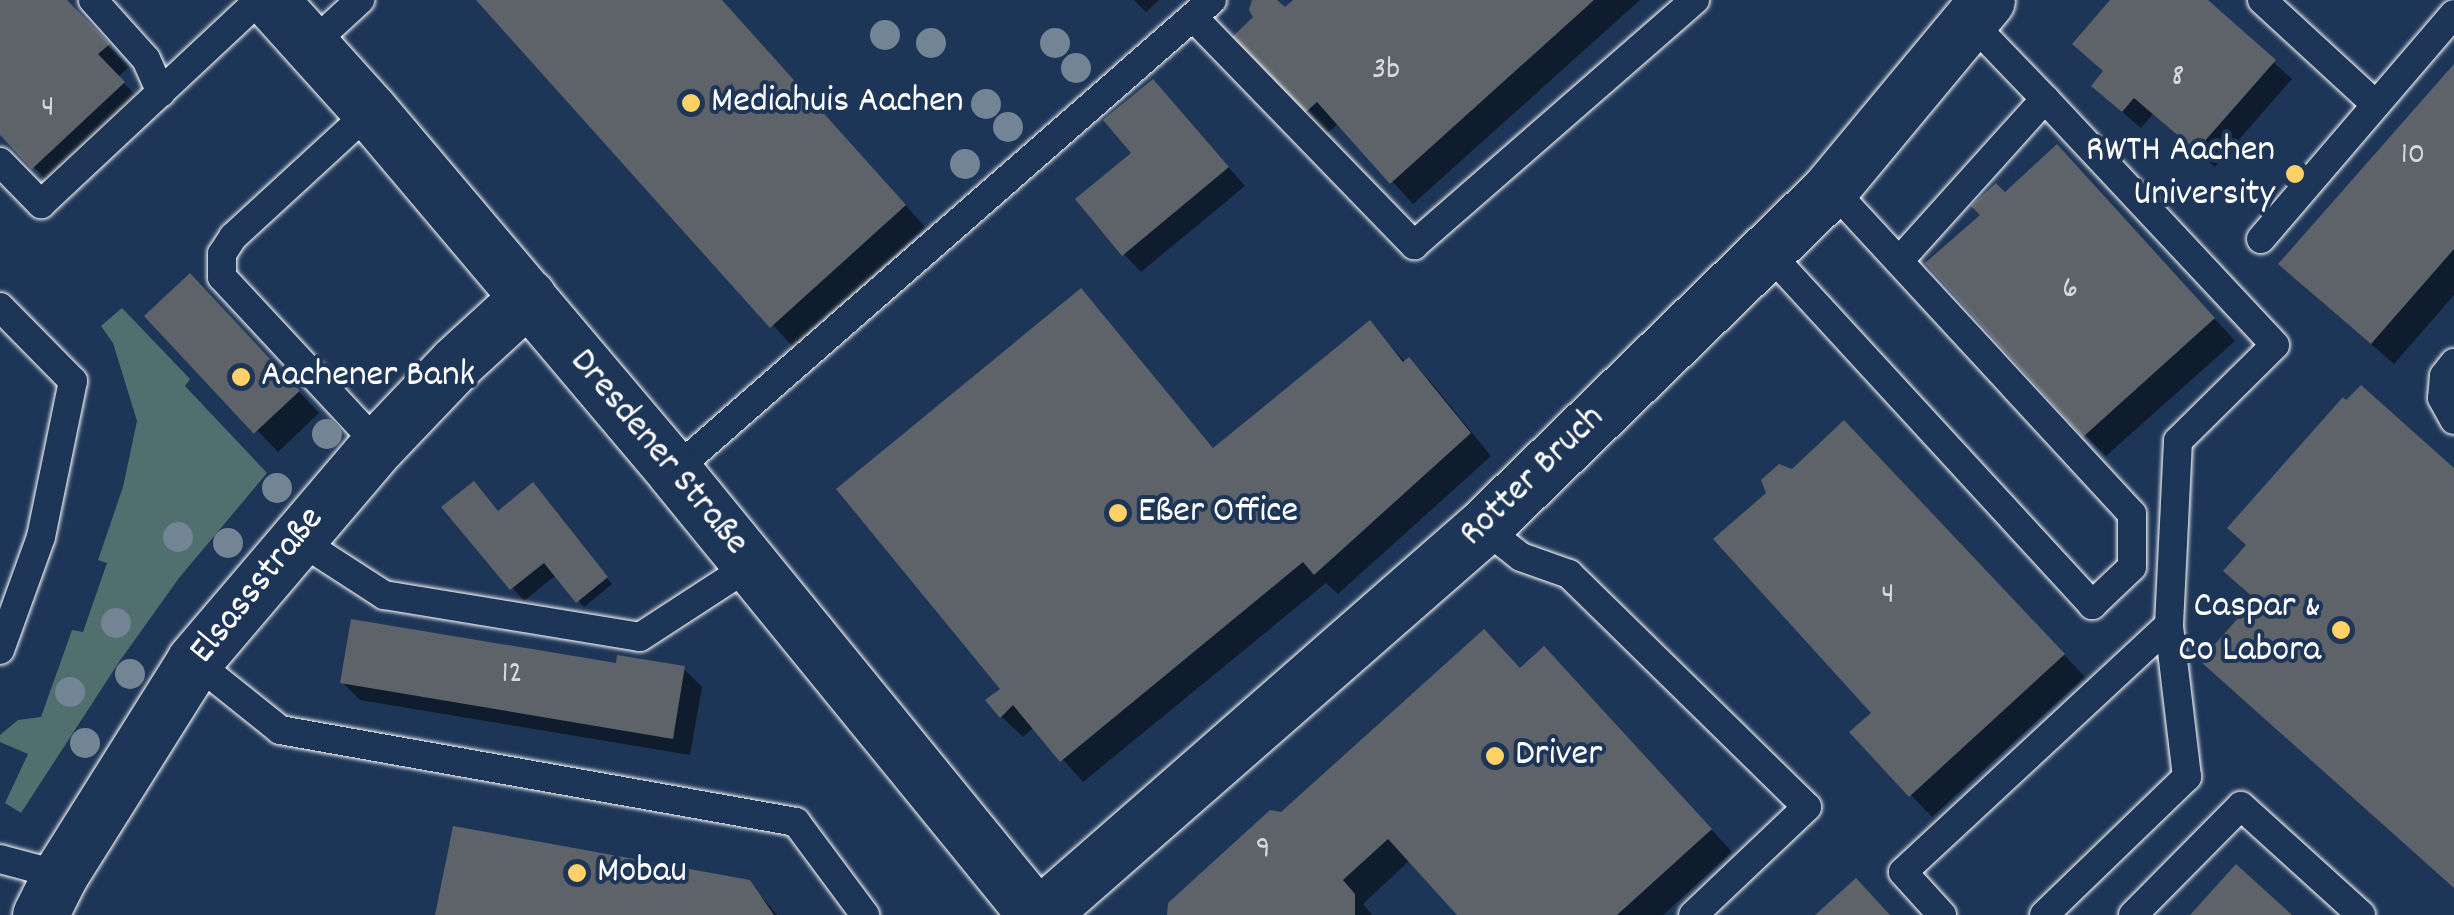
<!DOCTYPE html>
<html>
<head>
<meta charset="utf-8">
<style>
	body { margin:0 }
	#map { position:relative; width:2454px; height:915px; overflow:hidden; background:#1d3557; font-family:Dekko,sans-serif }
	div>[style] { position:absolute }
	.green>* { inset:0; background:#516f6e }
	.shadow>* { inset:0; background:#0007 }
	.building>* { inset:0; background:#5e6269; transform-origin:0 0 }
	.roads { filter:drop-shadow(0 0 2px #fff) drop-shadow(0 0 2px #fff) }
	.service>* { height:28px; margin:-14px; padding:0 14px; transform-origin:14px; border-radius:14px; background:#1d3557 }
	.minor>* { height:55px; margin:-27.5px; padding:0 27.5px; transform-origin:27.5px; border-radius:27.5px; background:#1d3557 }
	.tertiary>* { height:55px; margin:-27.5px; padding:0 27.5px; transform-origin:27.5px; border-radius:27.5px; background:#1d3557 }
	.trees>* { width:30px; height:30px; margin:-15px; border-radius:50%; background:#738494 }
	.dots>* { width:28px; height:28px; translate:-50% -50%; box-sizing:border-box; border:5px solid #1d3557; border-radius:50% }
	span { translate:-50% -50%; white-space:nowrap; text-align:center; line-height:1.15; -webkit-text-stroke:8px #1d3557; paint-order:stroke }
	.number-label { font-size:32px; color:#d7d8da }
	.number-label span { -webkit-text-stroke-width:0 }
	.poi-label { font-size:38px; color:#fff }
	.left { translate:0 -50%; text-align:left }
	.right { translate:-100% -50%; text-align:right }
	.street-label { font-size:38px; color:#fff }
</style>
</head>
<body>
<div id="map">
	<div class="green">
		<i style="clip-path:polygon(122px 308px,190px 379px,185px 386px,267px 473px,179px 578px,119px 662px,21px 813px,5px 803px,28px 754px,0 742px,0 735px,18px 720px,41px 717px,72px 630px,83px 632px,107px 563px,98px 560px,123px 487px,137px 421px,113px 343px,101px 326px)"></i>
	</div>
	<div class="shadow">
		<i style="clip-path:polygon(0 0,65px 0,129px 67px,118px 77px,145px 105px,55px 189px,0 132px)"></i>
		<i style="clip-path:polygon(479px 0,721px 0,926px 228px,793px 347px)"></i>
		<i style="clip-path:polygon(1134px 0,1159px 0,1146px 12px)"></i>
		<i style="clip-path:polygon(1253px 0,1276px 0,1285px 10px,1297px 0,1640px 0,1413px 204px,1339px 123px,1323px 137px,1301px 116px,1256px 18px)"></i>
		<i style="clip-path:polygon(2114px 0,2204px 0,2292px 79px,2215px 167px,2153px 114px,2141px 128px,2112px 103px,2106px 72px)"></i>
		<i style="clip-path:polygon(2454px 67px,2454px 295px,2394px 364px,2303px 285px)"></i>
		<i style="clip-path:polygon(1170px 100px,1245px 186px,1141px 272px,1124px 254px,1135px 154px)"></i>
		<i style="clip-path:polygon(2078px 168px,2235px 341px,2106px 456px,2085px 435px,2005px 195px)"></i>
		<i style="clip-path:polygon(1081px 291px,1215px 450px,1370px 323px,1406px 363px,1409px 360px,1430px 381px,1491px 456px,1338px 594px,1326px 583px,1083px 782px,1034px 727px,1023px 737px,1001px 716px)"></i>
		<i style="clip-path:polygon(211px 298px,319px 413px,278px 452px,147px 316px)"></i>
		<i style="clip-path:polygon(1866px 445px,2085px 677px,1932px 817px,1911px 795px,1874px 713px)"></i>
		<i style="clip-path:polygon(545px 498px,612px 584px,584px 607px,556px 575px,524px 601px,445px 507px,499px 513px)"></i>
		<i style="clip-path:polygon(618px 666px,684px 669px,702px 687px,690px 755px,360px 700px,342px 682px)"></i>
		<i style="clip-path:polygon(1521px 670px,1566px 671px,1732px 852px,1663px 915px,1460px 915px,1410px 860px,1363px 904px,1372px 915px,1169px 915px,1282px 815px)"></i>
		<i style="clip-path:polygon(749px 882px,777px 915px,439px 915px)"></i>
	</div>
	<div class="building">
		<i style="clip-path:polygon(0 0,67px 0,110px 44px,98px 54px,125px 82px,32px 169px,0 135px)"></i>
		<i style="clip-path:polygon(476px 0,722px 0,906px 205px,770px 328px)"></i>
		<i style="clip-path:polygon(1252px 0,1277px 0,1285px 7px,1293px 0,1594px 0,1390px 184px,1317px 102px,1299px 118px,1229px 40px,1253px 17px,1249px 10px)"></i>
		<i style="clip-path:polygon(2110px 0,2208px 0,2276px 60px,2196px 151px,2134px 98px,2122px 112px,2091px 86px,2103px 71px,2072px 44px)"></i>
		<i style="clip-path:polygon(2454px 64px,2454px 249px,2371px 344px,2278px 264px)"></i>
		<i style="clip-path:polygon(1153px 79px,1229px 167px,1122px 256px,1075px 199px,1131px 153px,1103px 120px)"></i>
		<i style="clip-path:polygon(2057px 144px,2215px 318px,2083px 437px,1925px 263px,1980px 215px,1971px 206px,1996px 183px,2005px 192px)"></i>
		<i style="left:190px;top:273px;width:161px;height:63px;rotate:47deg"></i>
		<i style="clip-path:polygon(1081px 288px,1213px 448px,1370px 320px,1403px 362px,1409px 357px,1471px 433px,1314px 575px,1303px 562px,1060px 762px,1013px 705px,1000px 718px,985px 700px,1000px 689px,836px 489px)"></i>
		<i style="clip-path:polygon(2361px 385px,2454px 468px,2454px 888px,2200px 661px,2255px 599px,2223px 571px,2246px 545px,2227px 528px,2343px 397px,2346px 400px)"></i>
		<i style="clip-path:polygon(1844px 420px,2065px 654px,1909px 797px,1849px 732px,1871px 713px,1713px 539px,1766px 493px,1761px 480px,1779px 464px,1792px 469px)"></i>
		<i style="clip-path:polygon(474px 481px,498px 511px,533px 482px,608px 577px,576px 603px,544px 563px,510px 590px,441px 507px)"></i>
		<i style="clip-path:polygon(351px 619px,616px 663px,617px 655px,685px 666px,673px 739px,340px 683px)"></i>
		<i style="clip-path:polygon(1484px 629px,1520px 668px,1544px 646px,1712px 829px,1617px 915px,1457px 915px,1388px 839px,1343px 880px,1355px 894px,1355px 915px,1167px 915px,1168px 903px,1270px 810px,1281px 812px)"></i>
		<i style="clip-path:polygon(453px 826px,750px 880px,774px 915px,435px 915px)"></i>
		<i style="clip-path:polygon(2236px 864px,2292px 915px,2190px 915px)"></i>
		<i style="clip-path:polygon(1856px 878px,1890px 915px,1815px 915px)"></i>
	</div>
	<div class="roads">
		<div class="service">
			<i style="left:93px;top:0;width:79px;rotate:48.1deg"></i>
			<i style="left:146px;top:59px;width:37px;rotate:66deg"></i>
			<i style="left:2262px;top:0;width:154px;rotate:42.6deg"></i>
			<i style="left:1193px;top:17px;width:318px;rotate:45.9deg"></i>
			<i style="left:1414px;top:245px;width:373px;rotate:-41.1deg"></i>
			<i style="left:311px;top:45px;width:67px;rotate:-42.6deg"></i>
			<i style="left:370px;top:111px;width:186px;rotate:137.4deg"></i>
			<i style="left:233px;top:237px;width:20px;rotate:123deg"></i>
			<i style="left:222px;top:254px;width:23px;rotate:90deg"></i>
			<i style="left:222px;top:277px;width:229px;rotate:47.1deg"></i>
			<i style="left:0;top:162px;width:59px;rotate:45.7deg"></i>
			<i style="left:41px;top:204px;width:299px;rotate:-43.1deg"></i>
			<i style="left:2261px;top:239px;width:296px;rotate:-49.4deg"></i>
			<i style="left:1767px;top:251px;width:481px;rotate:47.4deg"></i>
			<i style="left:2092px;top:605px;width:55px;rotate:-43.5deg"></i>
			<i style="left:2132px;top:567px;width:53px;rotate:-90deg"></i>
			<i style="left:2132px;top:514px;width:444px;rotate:-132.7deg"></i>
			<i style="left:1899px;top:261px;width:218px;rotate:-48deg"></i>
			<i style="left:2045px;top:99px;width:108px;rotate:-133.9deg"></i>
			<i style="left:0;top:307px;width:104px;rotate:45.4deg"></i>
			<i style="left:73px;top:381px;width:159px;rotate:101.6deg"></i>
			<i style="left:41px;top:537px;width:120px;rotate:109.9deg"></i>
			<i style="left:2454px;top:363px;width:16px;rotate:128deg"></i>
			<i style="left:2444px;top:376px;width:22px;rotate:95deg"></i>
			<i style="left:2442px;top:398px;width:25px;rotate:61deg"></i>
			<i style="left:674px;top:471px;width:715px;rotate:-41.2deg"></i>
			<i style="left:1483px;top:527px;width:48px;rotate:38.3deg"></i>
			<i style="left:1521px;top:557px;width:51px;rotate:19.5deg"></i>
			<i style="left:1569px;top:574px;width:333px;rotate:44.4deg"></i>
			<i style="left:1807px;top:807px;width:157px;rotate:136.5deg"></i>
			<i style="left:296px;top:538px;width:105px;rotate:32.9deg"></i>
			<i style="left:384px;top:595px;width:259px;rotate:9.3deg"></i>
			<i style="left:640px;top:637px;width:132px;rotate:-33deg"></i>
			<i style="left:194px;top:661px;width:110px;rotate:38.7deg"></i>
			<i style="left:280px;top:730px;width:524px;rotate:10.11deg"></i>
			<i style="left:796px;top:822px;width:116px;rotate:53.4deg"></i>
			<i style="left:0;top:859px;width:62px;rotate:14.9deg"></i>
			<i style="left:1942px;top:915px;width:58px;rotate:-132.2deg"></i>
			<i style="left:1903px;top:872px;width:363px;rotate:-42.9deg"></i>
			<i style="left:2044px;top:915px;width:199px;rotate:-44deg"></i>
			<i style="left:2187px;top:777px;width:153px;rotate:-96.8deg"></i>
			<i style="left:2169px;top:625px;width:184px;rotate:-87.2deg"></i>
			<i style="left:2178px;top:441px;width:136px;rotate:-44.7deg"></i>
			<i style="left:2275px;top:345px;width:337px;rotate:-133.1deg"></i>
			<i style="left:2133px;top:915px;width:153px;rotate:-45.3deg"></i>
			<i style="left:2241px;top:806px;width:162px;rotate:42.2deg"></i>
		</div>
		<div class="minor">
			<i style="left:40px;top:915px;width:45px;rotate:-63.4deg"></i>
			<i style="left:60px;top:875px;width:252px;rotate:-57.9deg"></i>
			<i style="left:194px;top:661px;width:284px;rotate:-49.6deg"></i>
			<i style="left:378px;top:445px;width:113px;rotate:-46.4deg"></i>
			<i style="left:456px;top:363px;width:98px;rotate:-42.5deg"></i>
			<i style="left:1040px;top:915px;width:589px;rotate:-41.21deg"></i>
			<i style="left:1483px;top:527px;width:486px;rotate:-44.2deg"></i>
			<i style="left:1831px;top:188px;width:244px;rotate:-50.3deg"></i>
		</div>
		<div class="tertiary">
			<i style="left:270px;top:0;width:149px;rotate:48deg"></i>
			<i style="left:370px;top:111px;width:471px;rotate:49.8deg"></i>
			<i style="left:674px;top:471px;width:573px;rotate:50.81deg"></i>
		</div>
	</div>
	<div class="trees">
		<i style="left:885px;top:35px"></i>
		<i style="left:931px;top:43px"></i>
		<i style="left:1055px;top:43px"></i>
		<i style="left:1076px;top:68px"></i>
		<i style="left:986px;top:104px"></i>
		<i style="left:1008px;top:127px"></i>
		<i style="left:965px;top:164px"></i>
		<i style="left:327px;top:434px"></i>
		<i style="left:277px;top:488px"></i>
		<i style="left:178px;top:537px"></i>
		<i style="left:228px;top:543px"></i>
		<i style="left:116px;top:623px"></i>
		<i style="left:130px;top:674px"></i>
		<i style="left:70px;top:692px"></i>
		<i style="left:85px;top:743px"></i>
	</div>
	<div class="dots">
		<i style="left:691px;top:103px;background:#ffd166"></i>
		<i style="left:2295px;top:174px;background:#ffd166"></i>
		<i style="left:241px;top:377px;background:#ffd166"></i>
		<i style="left:1118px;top:513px;background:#ffd166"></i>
		<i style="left:2341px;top:630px;background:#ffd166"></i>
		<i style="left:1495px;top:756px;background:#ffd166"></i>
		<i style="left:577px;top:873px;background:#ffd166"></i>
	</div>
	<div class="number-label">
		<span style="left:1386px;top:71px">3b</span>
		<span style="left:2178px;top:78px">8</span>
		<span style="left:48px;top:109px">4</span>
		<span style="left:2413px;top:156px">10</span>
		<span style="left:2070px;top:290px">6</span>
		<span style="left:1888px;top:596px">4</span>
		<span style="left:512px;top:675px">12</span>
		<span style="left:1263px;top:850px">9</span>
	</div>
	<div class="poi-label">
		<span class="left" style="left:711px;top:103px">Mediahuis Aachen</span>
		<span class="right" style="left:2275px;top:174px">RWTH Aachen<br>University</span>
		<span class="left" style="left:261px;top:377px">Aachener Bank</span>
		<span class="left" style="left:1138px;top:513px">Eßer Office</span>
		<span class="right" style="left:2321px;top:630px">Caspar &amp;<br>Co Labora</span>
		<span class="left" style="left:1515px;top:756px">Driver</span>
		<span class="left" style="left:597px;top:873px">Mobau</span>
	</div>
	<div class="street-label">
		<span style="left:658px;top:453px;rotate:50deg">Dresdener Straße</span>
		<span style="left:1533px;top:477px;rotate:-44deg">Rotter Bruch</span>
		<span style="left:258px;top:586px;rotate:-51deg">Elsassstraße</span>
	</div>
</div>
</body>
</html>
